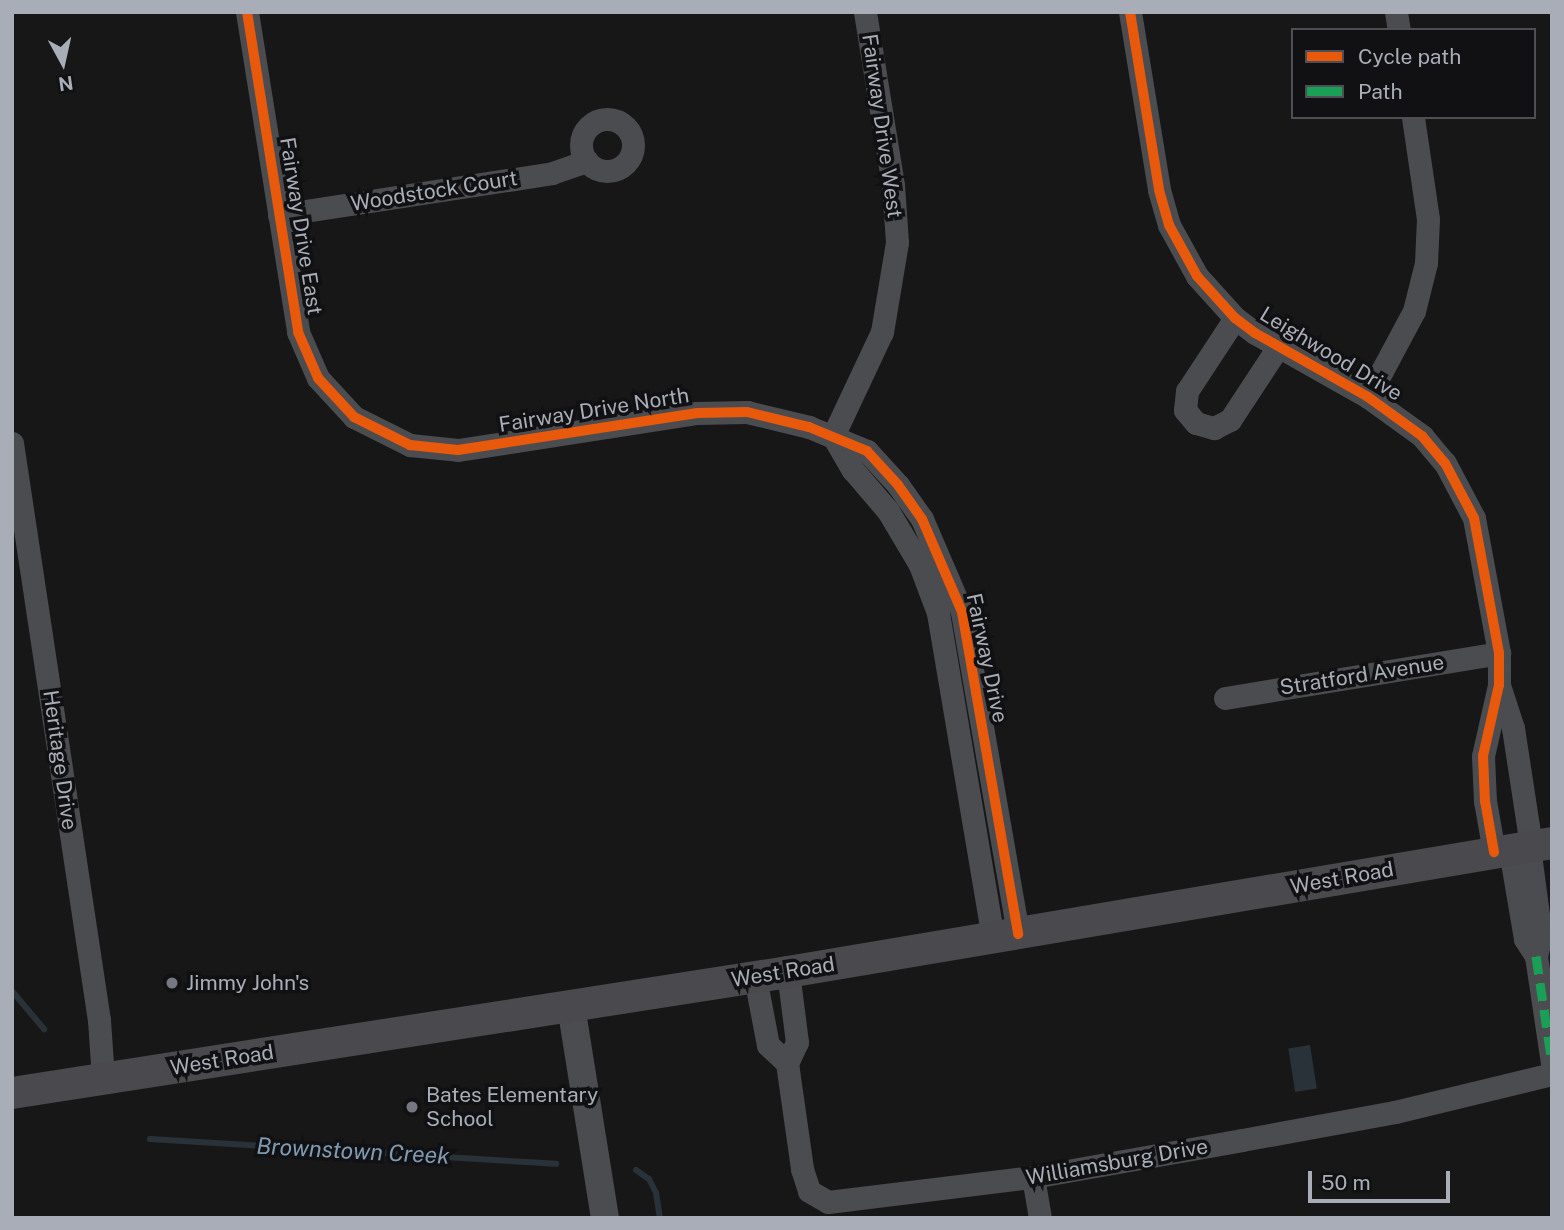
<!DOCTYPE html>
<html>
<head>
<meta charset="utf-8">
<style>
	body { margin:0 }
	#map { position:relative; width:1564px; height:1230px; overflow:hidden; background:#171717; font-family:"Public Sans",sans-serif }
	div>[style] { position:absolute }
	.water>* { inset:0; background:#2a3239; transform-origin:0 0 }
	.stream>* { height:6px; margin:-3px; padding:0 3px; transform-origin:3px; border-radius:3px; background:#2a3239 }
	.minor>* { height:23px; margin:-11.5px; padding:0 11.5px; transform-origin:11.5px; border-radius:11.5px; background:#4b4c50 }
	.minor>.ring { margin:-11.5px; padding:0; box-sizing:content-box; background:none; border:23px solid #4b4c50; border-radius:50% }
	.tertiary>* { height:28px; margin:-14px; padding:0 14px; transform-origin:14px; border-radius:14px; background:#4b4c50 }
	.secondary>* { height:32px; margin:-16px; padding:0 16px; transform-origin:16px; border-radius:16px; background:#4a4a4e }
	.quiet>* { height:9px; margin-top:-4.5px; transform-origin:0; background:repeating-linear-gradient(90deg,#1a9f57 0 18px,transparent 0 27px) }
	.cycleway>* { height:10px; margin:-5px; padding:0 5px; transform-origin:5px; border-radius:5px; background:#e8590c }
	.dots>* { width:19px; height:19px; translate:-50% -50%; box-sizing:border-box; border:4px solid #111113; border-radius:50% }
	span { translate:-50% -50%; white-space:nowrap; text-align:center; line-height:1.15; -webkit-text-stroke:7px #111113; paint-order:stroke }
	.street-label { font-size:21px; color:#a8adb8 }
	.poi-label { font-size:21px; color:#a8adb8 }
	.left { translate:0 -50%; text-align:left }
	.water-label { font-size:23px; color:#7f9bb3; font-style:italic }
	.frame { position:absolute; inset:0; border:14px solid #a8adb8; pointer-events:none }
	.legend { position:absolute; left:1291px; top:28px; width:245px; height:91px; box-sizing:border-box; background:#111113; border:2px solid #4d4f55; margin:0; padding:9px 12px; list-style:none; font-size:21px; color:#a8adb8 }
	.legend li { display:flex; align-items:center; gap:14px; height:35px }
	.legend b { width:35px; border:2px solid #4d4f55 }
	.north { position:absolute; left:28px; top:28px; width:70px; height:70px; -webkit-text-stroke:5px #111113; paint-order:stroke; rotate:172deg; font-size:19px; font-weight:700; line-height:28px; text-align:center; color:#a8adb8 }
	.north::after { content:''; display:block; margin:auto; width:24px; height:32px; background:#a8adb8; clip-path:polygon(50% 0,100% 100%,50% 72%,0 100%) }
	.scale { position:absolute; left:1308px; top:1171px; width:142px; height:32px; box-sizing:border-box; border:4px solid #a8adb8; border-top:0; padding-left:9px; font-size:21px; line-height:24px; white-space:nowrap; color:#a8adb8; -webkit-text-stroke:5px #111113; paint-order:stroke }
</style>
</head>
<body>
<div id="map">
	<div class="water">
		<i style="left:1310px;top:1045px;width:44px;height:22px;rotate:81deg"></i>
	</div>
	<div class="stream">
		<i style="left:12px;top:991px;width:50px;rotate:49.9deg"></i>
		<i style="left:150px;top:1139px;width:407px;rotate:3.5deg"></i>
		<i style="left:636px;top:1170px;width:16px;rotate:35deg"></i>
		<i style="left:649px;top:1179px;width:16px;rotate:63deg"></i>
		<i style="left:656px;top:1193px;width:25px;rotate:81deg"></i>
	</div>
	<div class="minor">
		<i style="left:247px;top:12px;width:324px;rotate:80.9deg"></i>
		<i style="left:298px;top:332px;width:50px;rotate:66.5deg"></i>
		<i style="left:318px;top:378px;width:53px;rotate:47.3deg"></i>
		<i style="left:354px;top:417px;width:63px;rotate:26.6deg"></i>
		<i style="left:410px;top:445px;width:48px;rotate:5.9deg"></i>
		<i style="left:458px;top:450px;width:242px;rotate:-8.8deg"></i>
		<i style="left:697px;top:413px;width:50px;rotate:-1.1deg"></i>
		<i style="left:747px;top:412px;width:64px;rotate:13.6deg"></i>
		<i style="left:809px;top:427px;width:63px;rotate:22.5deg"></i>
		<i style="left:867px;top:451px;width:46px;rotate:47.6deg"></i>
		<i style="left:898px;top:485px;width:42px;rotate:54.8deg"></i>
		<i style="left:922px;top:519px;width:101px;rotate:66.7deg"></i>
		<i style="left:962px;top:612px;width:327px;rotate:80.1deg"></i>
		<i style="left:1130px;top:12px;width:180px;rotate:80.7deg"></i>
		<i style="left:1159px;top:190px;width:36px;rotate:74deg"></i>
		<i style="left:1169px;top:225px;width:58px;rotate:61.2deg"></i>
		<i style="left:1197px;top:276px;width:57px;rotate:47.9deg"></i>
		<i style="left:1235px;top:318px;width:25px;rotate:37deg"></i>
		<i style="left:1255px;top:333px;width:130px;rotate:29.5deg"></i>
		<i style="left:1368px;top:397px;width:67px;rotate:35.8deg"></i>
		<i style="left:1422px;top:436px;width:35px;rotate:50deg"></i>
		<i style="left:1445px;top:463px;width:62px;rotate:62.2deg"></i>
		<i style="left:1474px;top:518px;width:137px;rotate:79.5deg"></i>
		<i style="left:1499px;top:653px;width:32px;rotate:90deg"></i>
		<i style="left:1499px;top:685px;width:73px;rotate:102.7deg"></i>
		<i style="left:1483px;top:756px;width:45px;rotate:87.5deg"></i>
		<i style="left:1485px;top:801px;width:52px;rotate:80deg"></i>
		<i style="left:1396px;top:12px;width:18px;rotate:81deg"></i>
		<i class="ring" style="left:581px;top:119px;width:29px;height:29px"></i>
		<i style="left:279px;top:215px;width:276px;rotate:-8.7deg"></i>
		<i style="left:552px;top:173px;width:37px;rotate:-19deg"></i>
		<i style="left:1235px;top:318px;width:87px;rotate:123.3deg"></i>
		<i style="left:1187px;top:391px;width:19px;rotate:96deg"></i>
		<i style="left:1185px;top:410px;width:17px;rotate:50deg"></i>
		<i style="left:1196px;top:423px;width:19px;rotate:16deg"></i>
		<i style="left:1214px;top:428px;width:18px;rotate:-27deg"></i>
		<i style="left:1230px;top:420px;width:87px;rotate:-56.7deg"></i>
		<i style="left:1368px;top:397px;width:98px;rotate:-61.9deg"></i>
		<i style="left:1414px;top:311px;width:49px;rotate:-76deg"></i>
		<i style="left:1426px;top:263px;width:44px;rotate:-87.4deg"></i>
		<i style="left:1428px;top:219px;width:103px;rotate:-98.4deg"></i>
		<i style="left:833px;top:436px;width:39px;rotate:60deg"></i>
		<i style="left:853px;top:470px;width:54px;rotate:49.5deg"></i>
		<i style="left:888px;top:511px;width:63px;rotate:59.3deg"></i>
		<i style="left:920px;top:565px;width:51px;rotate:69.4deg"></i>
		<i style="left:938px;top:613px;width:330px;rotate:80.4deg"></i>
		<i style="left:833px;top:436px;width:115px;rotate:-64.8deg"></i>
		<i style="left:882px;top:332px;width:91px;rotate:-80.5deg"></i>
		<i style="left:897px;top:242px;width:57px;rotate:-94deg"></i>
		<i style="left:893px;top:185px;width:175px;rotate:-99.2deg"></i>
		<i style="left:12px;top:443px;width:584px;rotate:81.43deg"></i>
		<i style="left:99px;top:1020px;width:58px;rotate:86.1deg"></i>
		<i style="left:1499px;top:685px;width:45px;rotate:72deg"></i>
		<i style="left:1513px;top:728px;width:119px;rotate:81.3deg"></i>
		<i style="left:1225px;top:698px;width:278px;rotate:-9.3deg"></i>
		<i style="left:1529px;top:847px;width:91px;rotate:82.4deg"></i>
		<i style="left:1541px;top:937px;width:20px;rotate:105deg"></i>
		<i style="left:1510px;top:850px;width:90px;rotate:80.4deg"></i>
		<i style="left:1525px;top:939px;width:20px;rotate:57deg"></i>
		<i style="left:1536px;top:956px;width:108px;rotate:81.5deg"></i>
		<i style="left:788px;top:972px;width:71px;rotate:82.7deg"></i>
		<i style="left:797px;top:1042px;width:23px;rotate:115deg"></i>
		<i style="left:787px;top:1063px;width:107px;rotate:81.9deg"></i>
		<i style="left:802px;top:1169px;width:23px;rotate:72deg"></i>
		<i style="left:809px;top:1191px;width:22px;rotate:30deg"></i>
		<i style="left:828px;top:1202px;width:207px;rotate:-7deg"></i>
		<i style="left:1033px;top:1177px;width:212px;rotate:-10deg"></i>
		<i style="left:1242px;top:1140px;width:156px;rotate:-10.4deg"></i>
		<i style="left:1395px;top:1112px;width:162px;rotate:-13.6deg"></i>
		<i style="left:755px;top:977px;width:69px;rotate:79.2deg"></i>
		<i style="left:768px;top:1045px;width:26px;rotate:43deg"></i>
		<i style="left:1033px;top:1177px;width:42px;rotate:80.3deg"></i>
	</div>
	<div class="tertiary">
		<i style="left:571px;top:1006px;width:215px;rotate:80.9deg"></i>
	</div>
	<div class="secondary">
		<i style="left:12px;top:1093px;width:785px;rotate:-8.86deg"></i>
		<i style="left:788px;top:972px;width:775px;rotate:-9.58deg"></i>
	</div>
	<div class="quiet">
		<i style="left:1536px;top:956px;width:108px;rotate:81.5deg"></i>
	</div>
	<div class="cycleway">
		<i style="left:247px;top:12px;width:324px;rotate:80.9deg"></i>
		<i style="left:298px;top:332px;width:50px;rotate:66.5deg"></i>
		<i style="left:318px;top:378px;width:53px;rotate:47.3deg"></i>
		<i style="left:354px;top:417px;width:63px;rotate:26.6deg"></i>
		<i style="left:410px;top:445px;width:48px;rotate:5.9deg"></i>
		<i style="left:458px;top:450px;width:242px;rotate:-8.8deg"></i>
		<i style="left:697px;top:413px;width:50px;rotate:-1.1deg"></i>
		<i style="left:747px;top:412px;width:64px;rotate:13.6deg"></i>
		<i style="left:809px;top:427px;width:63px;rotate:22.5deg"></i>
		<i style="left:867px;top:451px;width:46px;rotate:47.6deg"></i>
		<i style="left:898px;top:485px;width:42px;rotate:54.8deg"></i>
		<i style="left:922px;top:519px;width:101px;rotate:66.7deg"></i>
		<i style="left:962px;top:612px;width:327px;rotate:80.1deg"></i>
		<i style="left:1130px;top:12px;width:180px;rotate:80.7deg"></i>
		<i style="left:1159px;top:190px;width:36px;rotate:74deg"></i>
		<i style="left:1169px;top:225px;width:58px;rotate:61.2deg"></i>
		<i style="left:1197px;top:276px;width:57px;rotate:47.9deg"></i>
		<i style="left:1235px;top:318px;width:25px;rotate:37deg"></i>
		<i style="left:1255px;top:333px;width:130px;rotate:29.5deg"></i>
		<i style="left:1368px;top:397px;width:67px;rotate:35.8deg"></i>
		<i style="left:1422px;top:436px;width:35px;rotate:50deg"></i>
		<i style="left:1445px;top:463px;width:62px;rotate:62.2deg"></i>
		<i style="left:1474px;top:518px;width:137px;rotate:79.5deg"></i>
		<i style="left:1499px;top:653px;width:32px;rotate:90deg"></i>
		<i style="left:1499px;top:685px;width:73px;rotate:102.7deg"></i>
		<i style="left:1483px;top:756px;width:45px;rotate:87.5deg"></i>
		<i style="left:1485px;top:801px;width:52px;rotate:80deg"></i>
	</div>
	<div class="dots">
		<i style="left:172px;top:983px;background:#757880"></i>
		<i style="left:412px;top:1107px;background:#757880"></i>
	</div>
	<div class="street-label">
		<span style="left:882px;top:126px;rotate:82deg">Fairway Drive West</span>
		<span style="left:434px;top:191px;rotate:-9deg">Woodstock Court</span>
		<span style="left:301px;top:226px;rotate:81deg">Fairway Drive East</span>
		<span style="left:1331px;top:354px;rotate:31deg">Leighwood Drive</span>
		<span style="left:594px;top:410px;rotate:-9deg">Fairway Drive North</span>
		<span style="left:987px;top:658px;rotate:78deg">Fairway Drive</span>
		<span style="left:1362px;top:675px;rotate:-9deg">Stratford Avenue</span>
		<span style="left:60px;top:760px;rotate:82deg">Heritage Drive</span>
		<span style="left:1342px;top:878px;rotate:-10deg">West Road</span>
		<span style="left:783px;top:972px;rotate:-9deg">West Road</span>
		<span style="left:222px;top:1060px;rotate:-9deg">West Road</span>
		<span style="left:1117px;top:1162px;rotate:-10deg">Williamsburg Drive</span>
	</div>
	<div class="poi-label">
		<span class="left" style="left:186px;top:983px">Jimmy John's</span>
		<span class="left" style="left:426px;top:1107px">Bates Elementary<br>School</span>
	</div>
	<div class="water-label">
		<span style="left:353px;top:1151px;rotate:3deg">Brownstown Creek</span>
	</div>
	<div class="frame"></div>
	<ul class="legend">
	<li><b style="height:9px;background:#e8590c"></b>Cycle path</li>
	<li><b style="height:9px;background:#1a9f57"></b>Path</li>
	</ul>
	<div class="north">N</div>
	<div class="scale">50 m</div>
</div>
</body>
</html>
